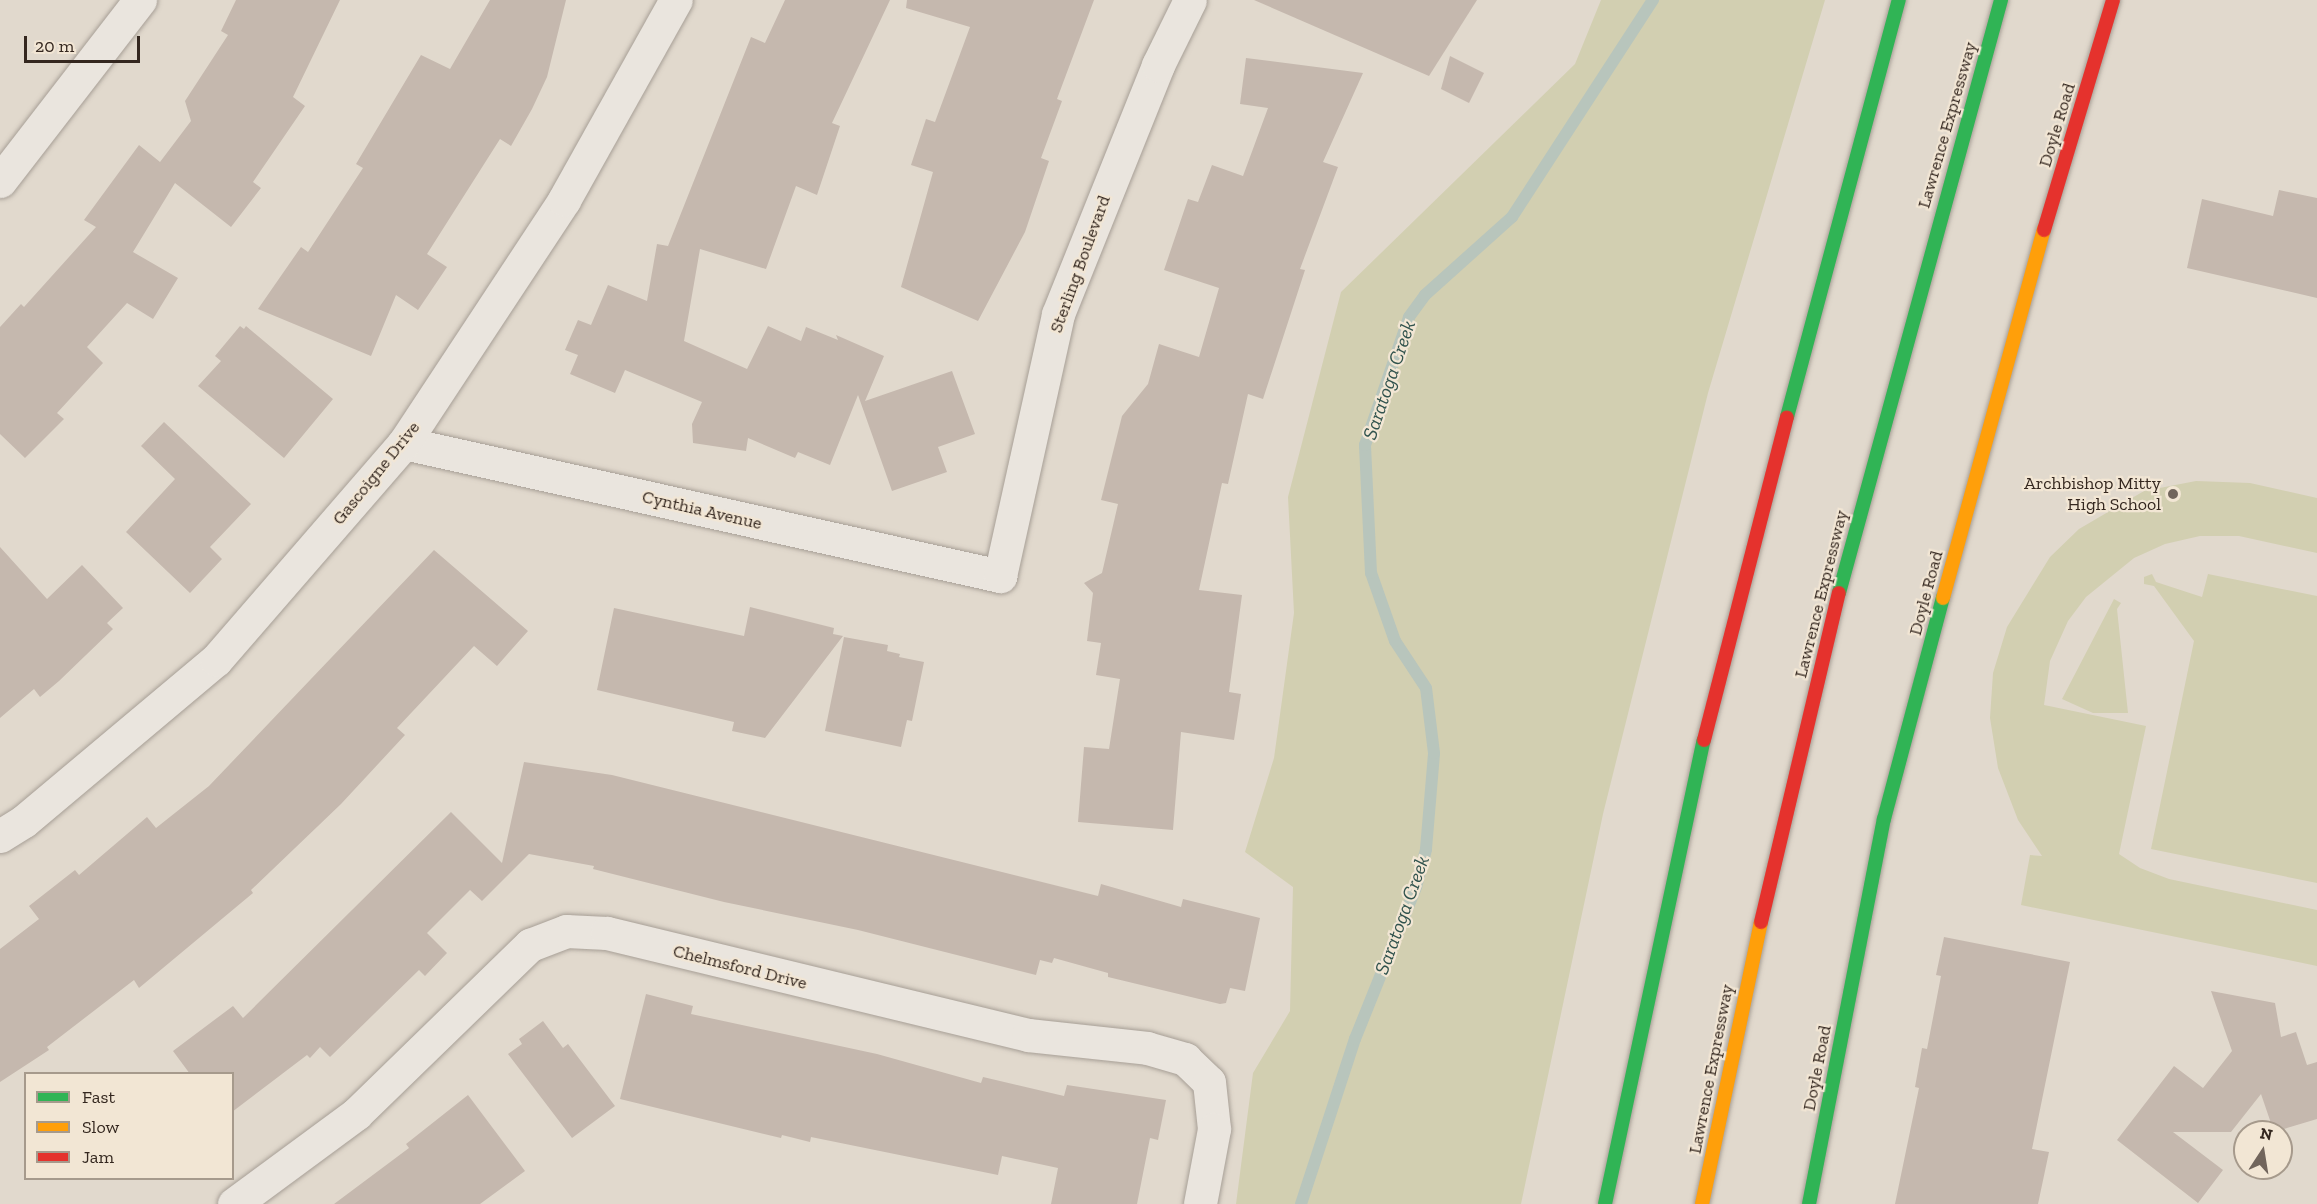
<!DOCTYPE html>
<html>
<head>
<meta charset="utf-8">
<style>
	body { margin:0 }
	#map { position:relative; width:2317px; height:1204px; overflow:hidden; background:#e1d9cd; font-family:"Zilla Slab",serif }
	div>[style] { position:absolute }
	.green>* { inset:0; background:#d2cfb1 }
	.stream>* { height:12px; margin:-6px; padding:0 6px; transform-origin:6px; border-radius:6px; background:#b8c5bc }
	.building>* { inset:0; background:#c5b8ae }
	.roads { filter:drop-shadow(0 0 2px #a79f96) drop-shadow(0 0 2px #a79f96) }
	.street>* { height:33px; margin:-16.5px; padding:0 16.5px; transform-origin:16.5px; border-radius:16.5px; background:#eae5de }
	.fast>* { height:14px; margin:-7px; padding:0 7px; transform-origin:7px; border-radius:7px; background:#30b455 }
	.slow>* { height:14px; margin:-7px; padding:0 7px; transform-origin:7px; border-radius:7px; background:#ff9f0a }
	.jam>* { height:14px; margin:-7px; padding:0 7px; transform-origin:7px; border-radius:7px; background:#e5322d }
	.dots>* { width:16px; height:16px; translate:-50% -50%; box-sizing:border-box; border:3px solid #f2e6d4; border-radius:50% }
	span { translate:-50% -50%; white-space:nowrap; text-align:center; line-height:1.15; -webkit-text-stroke:4.5px #f2e6d4; paint-order:stroke }
	.street-label { font-size:18px; color:#34271f }
	.poi-label { font-size:18px; color:#34271f }
	.right { translate:-100% -50%; text-align:right }
	.water-label { font-size:20px; color:#30524d; font-style:italic }
	.legend { position:absolute; left:24px; top:1072px; width:210px; height:108px; box-sizing:border-box; background:#f2e6d4; border:2px solid #a69a8c; margin:0; padding:8px 10px; list-style:none; font-size:18px; color:#34271f }
	.legend li { display:flex; align-items:center; gap:12px; height:30px }
	.legend b { width:30px; border:2px solid #a69a8c }
	.north { position:absolute; left:2233px; top:1120px; width:60px; height:60px; box-sizing:border-box; background:#f2e6d4; border:2px solid #a69a8c; border-radius:50%; rotate:12deg; font-size:16px; font-weight:700; line-height:24px; text-align:center; color:#34271f }
	.north::after { content:''; display:block; margin:auto; width:21px; height:27px; background:#71655c; clip-path:polygon(50% 0,100% 100%,50% 72%,0 100%) }
	.scale { position:absolute; left:24px; top:36px; width:116px; height:27px; box-sizing:border-box; border:3px solid #34271f; border-top:0; padding-left:8px; font-size:18px; line-height:21px; white-space:nowrap; color:#34271f; -webkit-text-stroke:4px #f2e6d4; paint-order:stroke }
</style>
</head>
<body>
<div id="map">
	<div class="green">
		<i style="clip-path:polygon(1601px 0,1825px 0,1708px 393px,1603px 814px,1521px 1204px,1236px 1204px,1253px 1073px,1290px 1011px,1293px 887px,1245px 852px,1274px 758px,1294px 613px,1288px 497px,1341px 292px,1575px 64px)"></i>
		<i style="clip-path:polygon(2196px 481px,2250px 483px,2317px 498px,2317px 553px,2239px 536px,2200px 536px,2165px 544px,2134px 558px,2086px 597px,2068px 621px,2050px 661px,2044px 705px,2146px 726px,2119px 854px,2140px 868px,2169px 879px,2317px 910px,2317px 966px,2021px 905px,2030px 855px,2042px 856px,2018px 820px,1998px 768px,1990px 718px,1993px 673px,2007px 627px,2050px 557px,2079px 529px,2144px 491px)"></i>
		<i style="clip-path:polygon(2152px 574px,2156px 582px,2202px 597px,2208px 574px,2317px 596px,2317px 883px,2151px 849px,2194px 641px,2154px 586px,2144px 584px,2144px 577px)"></i>
		<i style="clip-path:polygon(2114px 599px,2121px 603px,2117px 609px,2128px 713px,2093px 713px,2062px 699px)"></i>
	</div>
	<div class="stream">
		<i style="left:1301px;top:1204px;width:174px;rotate:-71.9deg"></i>
		<i style="left:1355px;top:1039px;width:164px;rotate:-68.1deg"></i>
		<i style="left:1416px;top:887px;width:39px;rotate:-75deg"></i>
		<i style="left:1426px;top:849px;width:96px;rotate:-85.2deg"></i>
		<i style="left:1434px;top:753px;width:65px;rotate:-97deg"></i>
		<i style="left:1426px;top:688px;width:56px;rotate:-123.4deg"></i>
		<i style="left:1395px;top:641px;width:72px;rotate:-109.4deg"></i>
		<i style="left:1371px;top:573px;width:128px;rotate:-92.7deg"></i>
		<i style="left:1365px;top:445px;width:135px;rotate:-71deg"></i>
		<i style="left:1409px;top:317px;width:27px;rotate:-54deg"></i>
		<i style="left:1425px;top:295px;width:117px;rotate:-41.9deg"></i>
		<i style="left:1512px;top:217px;width:259px;rotate:-57deg"></i>
	</div>
	<div class="building">
		<i style="clip-path:polygon(236px 0,340px 0,293px 97px,305px 106px,253px 182px,261px 188px,231px 227px,175px 183px,133px 252px,178px 278px,153px 319px,127px 303px,87px 347px,103px 363px,57px 413px,64px 419px,25px 458px,0 434px,0 327px,21px 304px,24px 307px,96px 227px,84px 220px,139px 145px,160px 162px,191px 121px,185px 101px,228px 35px,221px 31px)"></i>
		<i style="clip-path:polygon(490px 0,566px 0,547px 77px,532px 109px,511px 146px,500px 139px,427px 254px,447px 267px,418px 310px,396px 295px,371px 356px,258px 309px,301px 247px,308px 252px,363px 168px,356px 164px,421px 55px,450px 69px)"></i>
		<i style="clip-path:polygon(785px 0,890px 0,832px 123px,840px 126px,817px 195px,796px 186px,766px 269px,700px 249px,684px 341px,747px 369px,768px 326px,801px 341px,806px 327px,838px 340px,836px 335px,884px 356px,865px 401px,952px 371px,975px 434px,938px 447px,947px 472px,892px 491px,858px 395px,830px 465px,798px 452px,795px 458px,748px 438px,746px 451px,693px 443px,692px 424px,702px 402px,625px 370px,615px 393px,570px 374px,578px 355px,565px 350px,578px 320px,591px 325px,608px 285px,647px 301px,657px 244px,668px 246px,751px 37px,765px 43px)"></i>
		<i style="clip-path:polygon(907px 0,1094px 0,1057px 99px,1062px 101px,1041px 158px,1049px 161px,1025px 232px,978px 321px,901px 287px,933px 172px,911px 165px,926px 119px,935px 122px,970px 27px,906px 8px)"></i>
		<i style="clip-path:polygon(1254px 0,1477px 0,1429px 76px)"></i>
		<i style="clip-path:polygon(1450px 56px,1484px 73px,1469px 103px,1441px 89px)"></i>
		<i style="clip-path:polygon(1246px 58px,1363px 73px,1323px 162px,1338px 167px,1300px 269px,1305px 270px,1263px 399px,1248px 394px,1228px 484px,1222px 483px,1199px 590px,1242px 595px,1229px 692px,1241px 694px,1234px 740px,1181px 732px,1173px 830px,1078px 822px,1084px 747px,1109px 749px,1120px 679px,1096px 675px,1101px 643px,1087px 641px,1093px 593px,1084px 583px,1102px 573px,1118px 504px,1101px 500px,1122px 416px,1148px 384px,1159px 344px,1199px 357px,1219px 288px,1164px 270px,1188px 199px,1198px 202px,1212px 165px,1243px 176px,1268px 108px,1240px 104px)"></i>
		<i style="clip-path:polygon(2279px 190px,2317px 198px,2317px 298px,2187px 268px,2202px 199px,2273px 216px)"></i>
		<i style="clip-path:polygon(240px 326px,244px 329px,246px 326px,333px 399px,284px 458px,198px 386px,221px 361px,215px 356px)"></i>
		<i style="clip-path:polygon(164px 422px,251px 504px,210px 547px,222px 559px,190px 593px,126px 532px,175px 479px,141px 446px)"></i>
		<i style="clip-path:polygon(0 547px,47px 599px,82px 565px,123px 608px,107px 623px,113px 629px,59px 681px,40px 697px,34px 689px,0 718px)"></i>
		<i style="clip-path:polygon(434px 550px,528px 631px,497px 666px,474px 646px,397px 728px,405px 735px,341px 804px,251px 890px,253px 893px,139px 988px,134px 980px,47px 1047px,49px 1050px,0 1082px,0 949px,39px 919px,29px 906px,75px 870px,79px 875px,147px 817px,156px 828px,209px 786px)"></i>
		<i style="clip-path:polygon(750px 607px,834px 628px,833px 634px,843px 636px,765px 738px,732px 731px,734px 722px,597px 690px,614px 608px,744px 636px)"></i>
		<i style="clip-path:polygon(844px 637px,888px 645px,887px 651px,900px 654px,899px 657px,924px 662px,912px 721px,907px 720px,901px 747px,825px 731px)"></i>
		<i style="clip-path:polygon(524px 762px,612px 775px,1098px 896px,1101px 884px,1181px 907px,1183px 899px,1260px 918px,1245px 991px,1230px 988px,1226px 1003px,1220px 1004px,1108px 977px,1108px 973px,1054px 958px,1052px 963px,1040px 960px,1036px 975px,858px 930px,724px 902px,593px 869px,594px 866px,529px 854px,482px 901px,470px 890px,427px 933px,447px 953px,425px 976px,419px 970px,330px 1057px,320px 1047px,310px 1058px,307px 1055px,232px 1112px,232px 1074px,190px 1074px,173px 1051px,233px 1006px,243px 1018px,451px 812px,502px 863px)"></i>
		<i style="clip-path:polygon(1944px 937px,2070px 962px,2032px 1149px,2049px 1152px,2038px 1204px,1895px 1204px,1919px 1088px,1915px 1087px,1922px 1048px,1927px 1049px,1941px 976px,1936px 975px)"></i>
		<i style="clip-path:polygon(2211px 991px,2275px 1003px,2281px 1037px,2296px 1032px,2307px 1065px,2317px 1062px,2317px 1119px,2274px 1132px,2261px 1094px,2231px 1132px,2173px 1132px,2223px 1170px,2198px 1203px,2117px 1140px,2174px 1066px,2203px 1088px,2232px 1051px)"></i>
		<i style="clip-path:polygon(646px 994px,693px 1006px,691px 1014px,877px 1054px,981px 1083px,983px 1077px,1064px 1096px,1067px 1085px,1166px 1100px,1158px 1140px,1150px 1138px,1137px 1204px,1051px 1204px,1058px 1168px,1002px 1156px,998px 1175px,811px 1137px,810px 1142px,782px 1135px,781px 1138px,620px 1099px)"></i>
		<i style="clip-path:polygon(543px 1021px,563px 1048px,568px 1044px,615px 1106px,572px 1138px,508px 1054px,522px 1044px,519px 1039px)"></i>
		<i style="clip-path:polygon(468px 1095px,525px 1171px,480px 1204px,334px 1204px,409px 1148px,406px 1144px)"></i>
	</div>
	<div class="roads">
		<div class="street">
			<i style="left:0;top:181px;width:229px;rotate:-52.3deg"></i>
			<i style="left:404px;top:443px;width:611px;rotate:12.58deg"></i>
			<i style="left:1000px;top:576px;width:268px;rotate:-77.5deg"></i>
			<i style="left:1058px;top:314px;width:268px;rotate:-68.1deg"></i>
			<i style="left:1158px;top:65px;width:72px;rotate:-63.8deg"></i>
			<i style="left:0;top:836px;width:28px;rotate:-32deg"></i>
			<i style="left:24px;top:821px;width:251px;rotate:-40deg"></i>
			<i style="left:216px;top:660px;width:287px;rotate:-49.1deg"></i>
			<i style="left:404px;top:443px;width:291px;rotate:-56.6deg"></i>
			<i style="left:564px;top:200px;width:229px;rotate:-60.8deg"></i>
			<i style="left:234px;top:1204px;width:152px;rotate:-36.4deg"></i>
			<i style="left:356px;top:1114px;width:243px;rotate:-44.2deg"></i>
			<i style="left:530px;top:945px;width:39px;rotate:-21deg"></i>
			<i style="left:566px;top:931px;width:41px;rotate:2.8deg"></i>
			<i style="left:607px;top:933px;width:433px;rotate:13.6deg"></i>
			<i style="left:1028px;top:1035px;width:120px;rotate:6.2deg"></i>
			<i style="left:1147px;top:1048px;width:40px;rotate:16deg"></i>
			<i style="left:1185px;top:1059px;width:33px;rotate:44deg"></i>
			<i style="left:1209px;top:1082px;width:47px;rotate:83.9deg"></i>
			<i style="left:1214px;top:1129px;width:76px;rotate:100.6deg"></i>
		</div>
		<div class="fast">
			<i style="left:1787px;top:417px;width:432px;rotate:-75deg"></i>
			<i style="left:1839px;top:593px;width:615px;rotate:-74.72deg"></i>
			<i style="left:1605px;top:1204px;width:474px;rotate:-78deg"></i>
			<i style="left:1809px;top:1204px;width:392px;rotate:-79deg"></i>
			<i style="left:1884px;top:819px;width:229px;rotate:-75.1deg"></i>
		</div>
		<div class="slow">
			<i style="left:1943px;top:598px;width:382px;rotate:-74.7deg"></i>
			<i style="left:1702px;top:1204px;width:288px;rotate:-78.2deg"></i>
		</div>
		<div class="jam">
			<i style="left:2044px;top:230px;width:240px;rotate:-73.3deg"></i>
			<i style="left:1704px;top:740px;width:333px;rotate:-75.6deg"></i>
			<i style="left:1761px;top:922px;width:338px;rotate:-76.7deg"></i>
		</div>
	</div>
	<div class="dots">
		<i style="left:2173px;top:494px;background:#71655c"></i>
	</div>
	<div class="street-label">
		<span style="left:1947px;top:125px;rotate:-74deg">Lawrence Expressway</span>
		<span style="left:2057px;top:125px;rotate:-73deg">Doyle Road</span>
		<span style="left:1080px;top:264px;rotate:-70deg">Sterling Boulevard</span>
		<span style="left:376px;top:473px;rotate:-51deg">Gascoigne Drive</span>
		<span style="left:702px;top:510px;rotate:13deg">Cynthia Avenue</span>
		<span style="left:1926px;top:593px;rotate:-75deg">Doyle Road</span>
		<span style="left:1821px;top:594px;rotate:-76deg">Lawrence Expressway</span>
		<span style="left:740px;top:967px;rotate:14deg">Chelmsford Drive</span>
		<span style="left:1817px;top:1068px;rotate:-79deg">Doyle Road</span>
		<span style="left:1711px;top:1069px;rotate:-79deg">Lawrence Expressway</span>
	</div>
	<div class="poi-label">
		<span class="right" style="left:2161px;top:494px">Archbishop Mitty<br>High School</span>
	</div>
	<div class="water-label">
		<span style="left:1389px;top:380px;rotate:-71deg">Saratoga Creek</span>
		<span style="left:1402px;top:915px;rotate:-70deg">Saratoga Creek</span>
	</div>
	<ul class="legend">
	<li><b style="height:8px;background:#30b455"></b>Fast</li>
	<li><b style="height:8px;background:#ff9f0a"></b>Slow</li>
	<li><b style="height:8px;background:#e5322d"></b>Jam</li>
	</ul>
	<div class="north">N</div>
	<div class="scale">20 m</div>
</div>
</body>
</html>
